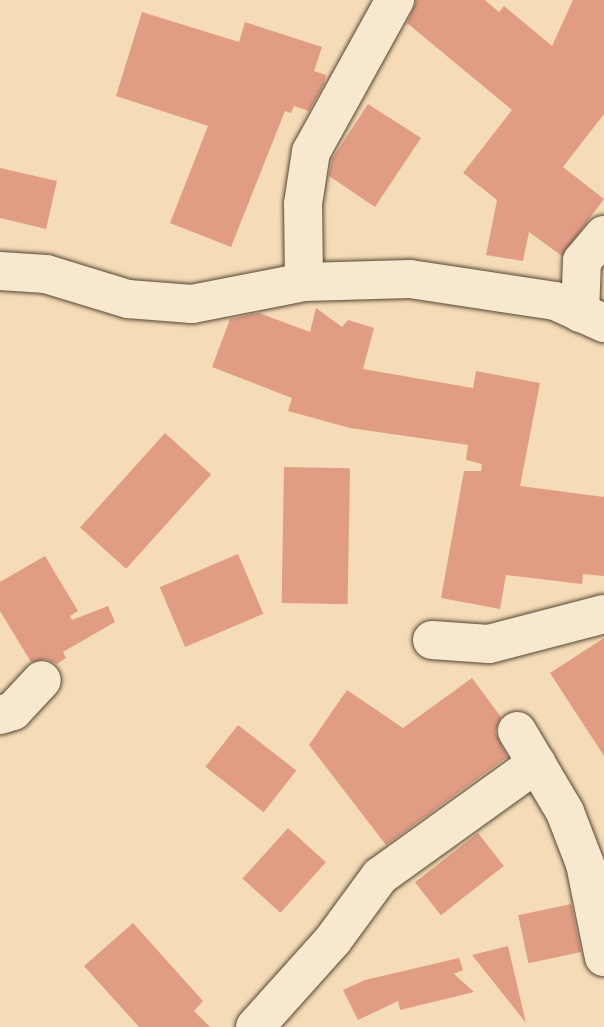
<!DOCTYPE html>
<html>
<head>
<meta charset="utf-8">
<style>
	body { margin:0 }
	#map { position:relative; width:604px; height:1027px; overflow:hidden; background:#f5dcb7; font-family:Vollkorn,serif }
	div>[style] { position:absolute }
	.building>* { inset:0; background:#e19d84; transform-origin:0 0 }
	.roads { filter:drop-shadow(0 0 2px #574634) drop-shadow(0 0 2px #574634) }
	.minor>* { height:38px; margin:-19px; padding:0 19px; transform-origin:19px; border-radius:19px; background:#f8e8d0 }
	span { translate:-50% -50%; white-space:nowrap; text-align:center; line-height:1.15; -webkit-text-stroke:7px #f8e8d0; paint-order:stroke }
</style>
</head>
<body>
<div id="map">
	<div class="building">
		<i style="clip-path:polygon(417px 0,485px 0,499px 12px,504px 6px,552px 46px,573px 0,604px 0,604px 114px,563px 167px,604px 199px,562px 256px,529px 232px,523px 261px,486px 255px,497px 200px,463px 173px,512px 110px,407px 23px)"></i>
		<i style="clip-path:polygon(142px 12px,239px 42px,245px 22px,322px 47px,314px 71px,326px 75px,324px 84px,309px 111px,294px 106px,291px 113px,285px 111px,231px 247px,170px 223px,208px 126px,116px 96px)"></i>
		<i style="clip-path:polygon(368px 104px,421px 138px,375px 207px,329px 176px,332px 159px)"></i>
		<i style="clip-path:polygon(0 168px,57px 181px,46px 229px,0 218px)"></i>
		<i style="clip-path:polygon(316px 308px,342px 327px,348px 320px,374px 328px,363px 369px,473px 388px,476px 371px,540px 383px,520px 486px,604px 497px,604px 576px,583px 574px,582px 584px,506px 575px,500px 609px,441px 598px,464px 471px,481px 471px,482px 464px,466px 460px,468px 445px,350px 428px,288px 411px,292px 398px,212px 367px,230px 319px,259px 313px,310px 332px)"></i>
		<i style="left:165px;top:433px;width:62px;height:127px;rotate:42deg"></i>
		<i style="left:284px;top:467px;width:66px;height:136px;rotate:1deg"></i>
		<i style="left:238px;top:554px;width:65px;height:85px;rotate:67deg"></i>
		<i style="clip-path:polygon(45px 556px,78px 611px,70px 616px,72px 620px,108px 606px,115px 622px,63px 652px,66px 658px,57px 664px,46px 659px,31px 662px,0 611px,0 582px)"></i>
		<i style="clip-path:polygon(604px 638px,604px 756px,550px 673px)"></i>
		<i style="clip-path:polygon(472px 678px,501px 717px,495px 732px,507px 757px,386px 845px,309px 745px,347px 690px,403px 728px)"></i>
		<i style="left:238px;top:725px;width:74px;height:53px;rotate:38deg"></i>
		<i style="left:288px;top:828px;width:51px;height:68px;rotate:42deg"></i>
		<i style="left:478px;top:833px;width:42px;height:80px;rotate:52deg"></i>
		<i style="left:571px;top:904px;width:49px;height:54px;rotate:78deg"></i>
		<i style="clip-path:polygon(133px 923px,203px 1001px,194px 1011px,210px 1027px,139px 1027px,84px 966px)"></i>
		<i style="clip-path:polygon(508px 946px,526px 1023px,472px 955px)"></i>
		<i style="clip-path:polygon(459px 958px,463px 970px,454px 974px,474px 992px,400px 1010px,398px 1001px,358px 1020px,343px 990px,365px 980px)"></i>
	</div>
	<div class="roads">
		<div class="minor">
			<i style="left:0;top:271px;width:46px;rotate:3.7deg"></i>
			<i style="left:46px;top:274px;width:86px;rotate:17deg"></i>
			<i style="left:128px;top:299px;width:64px;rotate:4.5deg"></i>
			<i style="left:192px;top:304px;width:114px;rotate:-11.1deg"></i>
			<i style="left:304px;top:282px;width:106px;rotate:-1.6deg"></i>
			<i style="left:410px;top:279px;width:147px;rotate:8.6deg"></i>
			<i style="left:555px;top:301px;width:54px;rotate:24.2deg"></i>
			<i style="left:304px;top:282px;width:78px;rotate:-90.7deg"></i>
			<i style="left:303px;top:204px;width:53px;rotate:-81.3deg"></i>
			<i style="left:311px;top:152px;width:174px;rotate:-61.1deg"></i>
			<i style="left:580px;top:313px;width:52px;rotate:-87.8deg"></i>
			<i style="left:582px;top:261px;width:34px;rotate:-50deg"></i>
			<i style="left:432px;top:640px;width:57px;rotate:4deg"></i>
			<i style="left:489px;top:644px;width:119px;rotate:-14.6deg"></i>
			<i style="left:0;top:715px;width:14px;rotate:-17deg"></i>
			<i style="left:13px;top:711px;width:42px;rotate:-46.9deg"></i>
			<i style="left:517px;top:731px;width:94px;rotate:59.3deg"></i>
			<i style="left:565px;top:812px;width:56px;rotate:69deg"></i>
			<i style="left:585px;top:864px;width:95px;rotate:78.5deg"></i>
			<i style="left:255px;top:1027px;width:117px;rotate:-48.1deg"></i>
			<i style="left:333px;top:940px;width:79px;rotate:-53.7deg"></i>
			<i style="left:380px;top:876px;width:193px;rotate:-35.7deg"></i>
		</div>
	</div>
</div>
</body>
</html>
